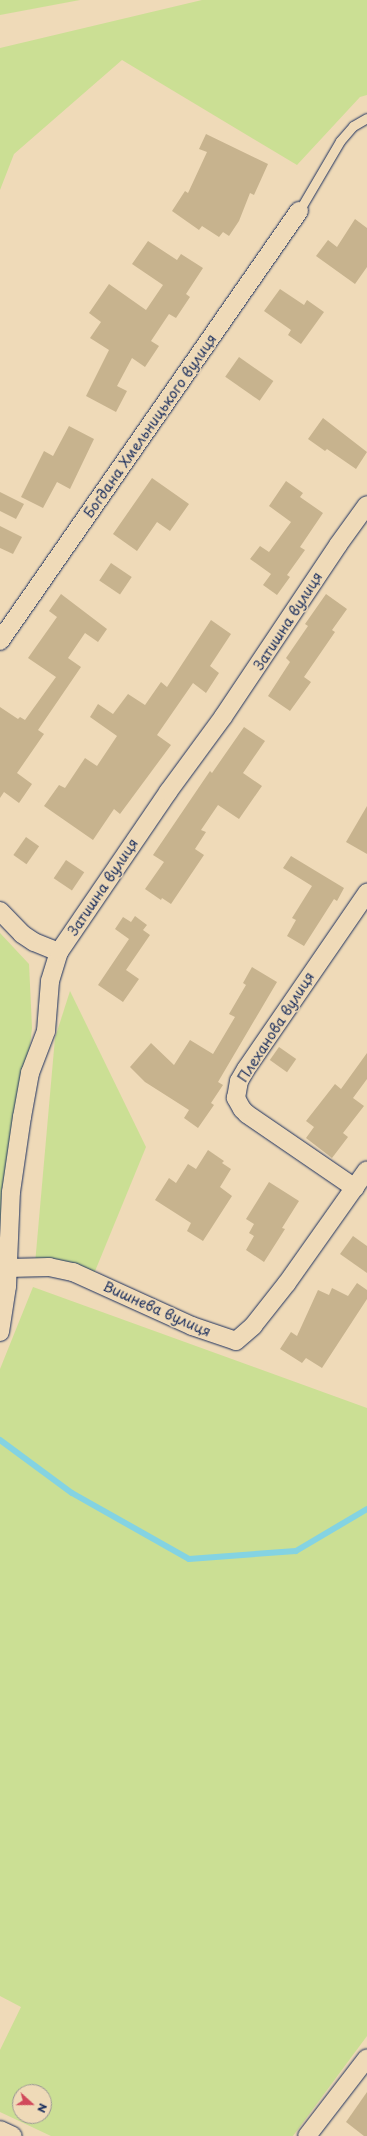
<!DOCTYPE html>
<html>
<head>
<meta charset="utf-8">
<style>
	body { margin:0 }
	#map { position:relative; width:367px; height:2136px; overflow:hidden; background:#efdab8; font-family:"Playpen Sans",sans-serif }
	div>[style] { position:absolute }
	.green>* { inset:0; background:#cbdf94 }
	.stream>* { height:6px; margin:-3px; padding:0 3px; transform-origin:3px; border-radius:3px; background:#84d3e2 }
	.building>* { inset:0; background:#c7b38e; transform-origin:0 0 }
	.roads { filter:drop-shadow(0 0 1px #1b2f5e) drop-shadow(0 0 1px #1b2f5e) }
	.lane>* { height:9px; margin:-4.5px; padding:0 4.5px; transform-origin:4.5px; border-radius:4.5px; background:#efdab8 }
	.street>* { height:18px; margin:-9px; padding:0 9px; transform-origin:9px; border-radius:9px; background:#efdab8 }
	span { translate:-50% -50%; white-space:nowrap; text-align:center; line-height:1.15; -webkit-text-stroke:3px #efdab8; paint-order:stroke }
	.street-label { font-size:14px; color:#1b2f5e }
	.north { position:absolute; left:12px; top:2084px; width:40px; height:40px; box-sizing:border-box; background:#efdab8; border:1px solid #9a9694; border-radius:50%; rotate:111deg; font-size:11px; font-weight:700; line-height:16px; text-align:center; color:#1b2f5e }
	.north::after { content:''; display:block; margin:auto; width:14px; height:18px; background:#d1495b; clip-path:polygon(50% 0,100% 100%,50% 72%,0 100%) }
</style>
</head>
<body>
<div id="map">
	<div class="green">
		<i style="clip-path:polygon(0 0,80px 0,0 15px)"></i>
		<i style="clip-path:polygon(202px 0,367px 0,367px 95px,360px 97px,297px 165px,122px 60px,14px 154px,0 190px,0 48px)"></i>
		<i style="clip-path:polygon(0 933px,29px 964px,32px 1028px,3px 1285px,0 1293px)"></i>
		<i style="clip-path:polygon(70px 991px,146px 1147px,91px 1281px,35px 1264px,55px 1038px)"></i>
		<i style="clip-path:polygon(evenodd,33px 1287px,367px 1408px,367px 2036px,293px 2136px,51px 2136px,0 2112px,0 2050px,21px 2007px,0 1996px,0 1369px,33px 1287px,20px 2092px,44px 2092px,44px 2116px,20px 2116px,20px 2092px)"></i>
	</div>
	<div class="stream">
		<i style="left:0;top:1440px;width:89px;rotate:36.4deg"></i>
		<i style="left:72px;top:1493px;width:134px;rotate:29.4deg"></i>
		<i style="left:189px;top:1559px;width:107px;rotate:-4.3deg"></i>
		<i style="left:296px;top:1551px;width:82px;rotate:-30.6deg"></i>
	</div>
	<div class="building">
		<i style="clip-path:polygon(206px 134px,268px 164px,254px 195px,250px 193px,239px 221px,229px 236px,223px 232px,219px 237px,202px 226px,199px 230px,172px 211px,185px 191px,188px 193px,207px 152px,199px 149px)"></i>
		<i style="clip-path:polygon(355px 219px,367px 228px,367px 267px,355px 284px,316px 256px,328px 240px,337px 247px)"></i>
		<i style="clip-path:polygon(148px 241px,177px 260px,181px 254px,203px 268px,186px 294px,190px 297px,176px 318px,169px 314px,151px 341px,159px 346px,145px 367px,132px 358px,117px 386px,127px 391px,116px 412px,86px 396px,109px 350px,90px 338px,101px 322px,89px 313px,109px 284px,146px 310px,163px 285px,132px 264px)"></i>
		<i style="clip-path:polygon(280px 289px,304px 305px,307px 300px,324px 312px,301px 344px,288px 335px,291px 330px,264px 311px)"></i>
		<i style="left:239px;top:357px;width:42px;height:24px;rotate:35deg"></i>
		<i style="clip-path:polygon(323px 418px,367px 452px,356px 469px,327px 449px,325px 451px,308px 439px)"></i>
		<i style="clip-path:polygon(69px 426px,94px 439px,70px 489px,57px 482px,43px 508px,21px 497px,44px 451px,53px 456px)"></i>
		<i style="clip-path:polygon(152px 478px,189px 504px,170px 531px,157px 522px,137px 551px,113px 534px)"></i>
		<i style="clip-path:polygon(286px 481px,303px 493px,300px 497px,323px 513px,300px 547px,305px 550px,287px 575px,290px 577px,277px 595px,263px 585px,271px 574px,250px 559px,260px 546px,269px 552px,291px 522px,269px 506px)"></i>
		<i style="clip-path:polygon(0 492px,24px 504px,16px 519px,0 511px)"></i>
		<i style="clip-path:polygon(0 526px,22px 537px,13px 554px,0 548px)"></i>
		<i style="left:111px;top:563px;width:25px;height:21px;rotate:34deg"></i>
		<i style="clip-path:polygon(61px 594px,107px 629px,98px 642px,85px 633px,68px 658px,81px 667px,38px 730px,44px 734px,17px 773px,32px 784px,19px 803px,4px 792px,0 798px,0 707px,18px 719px,20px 717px,25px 720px,56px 677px,28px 658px,57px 617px,49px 611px)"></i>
		<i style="clip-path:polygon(326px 594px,347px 609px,332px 630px,335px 632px,304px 677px,311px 682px,290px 711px,268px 696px,290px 662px,286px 658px,308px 626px,305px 624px)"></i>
		<i style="clip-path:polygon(211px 620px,231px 634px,210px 666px,219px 673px,206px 693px,193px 683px,157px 735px,171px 745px,120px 814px,114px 809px,93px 840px,44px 806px,59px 785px,65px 788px,85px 758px,97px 766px,117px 736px,90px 717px,98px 704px,113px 714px,128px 694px,145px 705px,161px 682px,167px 687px)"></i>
		<i style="clip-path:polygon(244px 727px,265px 741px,243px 773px,262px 786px,239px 819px,218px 805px,201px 830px,206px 832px,195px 849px,204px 855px,171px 904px,162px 898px,161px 900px,145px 889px,164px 862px,153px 855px,210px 771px,212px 773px)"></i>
		<i style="clip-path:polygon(367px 806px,367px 854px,346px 842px)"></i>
		<i style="left:26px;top:837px;width:16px;height:22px;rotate:35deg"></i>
		<i style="clip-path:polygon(291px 856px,344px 888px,337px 901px,334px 899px,304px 946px,287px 936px,296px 920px,292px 918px,312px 886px,283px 868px)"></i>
		<i style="left:66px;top:860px;width:22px;height:22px;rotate:34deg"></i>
		<i style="clip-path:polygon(135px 916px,147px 925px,143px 930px,150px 935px,126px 970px,139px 979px,123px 1002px,98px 985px,129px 939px,115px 929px,123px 917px,131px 922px)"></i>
		<i style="clip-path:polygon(252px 967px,277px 982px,218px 1082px,223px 1085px,211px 1103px,214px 1105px,198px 1128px,184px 1118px,189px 1110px,145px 1082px,130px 1067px,151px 1043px,174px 1065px,190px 1040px,213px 1054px,235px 1017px,229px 1014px,246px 985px,243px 983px)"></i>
		<i style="left:279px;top:1047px;width:21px;height:16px;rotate:35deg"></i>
		<i style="clip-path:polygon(367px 1053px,367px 1079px,353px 1098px,364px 1106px,343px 1133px,348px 1137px,332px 1158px,306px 1138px,314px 1127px,306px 1121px,335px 1084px,341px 1089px)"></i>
		<i style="clip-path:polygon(208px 1150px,224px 1161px,222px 1163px,231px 1169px,220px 1187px,232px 1196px,203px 1241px,187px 1231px,191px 1223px,155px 1200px,169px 1178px,176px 1183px,188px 1164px,196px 1169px)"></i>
		<i style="clip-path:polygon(269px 1182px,299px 1201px,282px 1228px,285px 1229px,264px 1262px,246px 1250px,254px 1236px,249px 1233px,254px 1224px,246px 1219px)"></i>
		<i style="clip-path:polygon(353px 1236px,367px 1246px,367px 1273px,340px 1254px)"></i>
		<i style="clip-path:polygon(357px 1283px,367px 1290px,367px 1299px,322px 1368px,306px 1358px,302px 1363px,280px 1349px,291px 1332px,297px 1336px,318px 1290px,329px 1295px,332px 1288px,348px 1296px)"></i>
		<i style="clip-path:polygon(367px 2092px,367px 2136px,364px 2136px,346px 2122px)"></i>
	</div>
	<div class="roads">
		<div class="lane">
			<i style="left:299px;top:211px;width:81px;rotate:-59.6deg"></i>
			<i style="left:340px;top:141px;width:20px;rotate:-49deg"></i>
			<i style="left:353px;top:126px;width:16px;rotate:-30deg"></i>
		</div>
		<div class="street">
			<i style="left:0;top:641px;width:524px;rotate:-55.19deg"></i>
			<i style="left:0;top:911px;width:32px;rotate:46deg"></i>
			<i style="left:22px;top:934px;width:14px;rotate:34deg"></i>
			<i style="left:34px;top:942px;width:27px;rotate:22deg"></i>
			<i style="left:355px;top:1188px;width:131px;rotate:-145.6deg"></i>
			<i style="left:247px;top:1114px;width:7px;rotate:-135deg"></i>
			<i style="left:242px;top:1109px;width:13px;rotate:-119deg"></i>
			<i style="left:236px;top:1098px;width:17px;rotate:-80deg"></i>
			<i style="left:239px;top:1081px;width:14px;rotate:-60deg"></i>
			<i style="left:246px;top:1069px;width:214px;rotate:-55.5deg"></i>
			<i style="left:8px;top:1268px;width:41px;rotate:-1.4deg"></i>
			<i style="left:49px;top:1267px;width:25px;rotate:12deg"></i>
			<i style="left:73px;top:1272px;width:131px;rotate:24.4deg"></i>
			<i style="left:192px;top:1326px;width:46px;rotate:18.8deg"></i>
			<i style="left:236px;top:1341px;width:23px;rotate:-41deg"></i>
			<i style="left:253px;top:1326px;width:55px;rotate:-51.7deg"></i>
			<i style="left:287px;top:1283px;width:138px;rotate:-54.7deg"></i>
			<i style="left:0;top:1332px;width:47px;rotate:-81.3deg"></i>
			<i style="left:7px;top:1286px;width:94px;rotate:-87.6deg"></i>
			<i style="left:11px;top:1192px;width:76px;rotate:-81.7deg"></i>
			<i style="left:22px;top:1117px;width:45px;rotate:-79.7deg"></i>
			<i style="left:30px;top:1073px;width:45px;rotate:-69.1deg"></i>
			<i style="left:46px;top:1031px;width:50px;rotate:-85.4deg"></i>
			<i style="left:50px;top:981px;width:30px;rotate:-73deg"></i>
			<i style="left:59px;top:952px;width:194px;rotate:-55.7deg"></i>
			<i style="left:168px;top:792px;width:93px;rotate:-53.7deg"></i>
			<i style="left:223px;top:717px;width:207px;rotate:-56.2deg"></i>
			<i style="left:338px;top:545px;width:49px;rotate:-54.1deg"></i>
			<i style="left:0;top:2130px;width:14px;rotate:25deg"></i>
			<i style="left:307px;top:2136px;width:98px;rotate:-52.4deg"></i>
		</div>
	</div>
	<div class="street-label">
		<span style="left:150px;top:426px;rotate:-55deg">Богдана Хмельницького вулиця</span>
		<span style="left:288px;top:621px;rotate:-57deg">Затишна вулиця</span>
		<span style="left:103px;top:887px;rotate:-56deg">Затишна вулиця</span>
		<span style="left:276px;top:1027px;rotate:-57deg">Плеханова вулиця</span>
		<span style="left:157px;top:1309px;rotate:24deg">Вишнева вулиця</span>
	</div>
	<div class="north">N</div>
</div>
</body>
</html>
